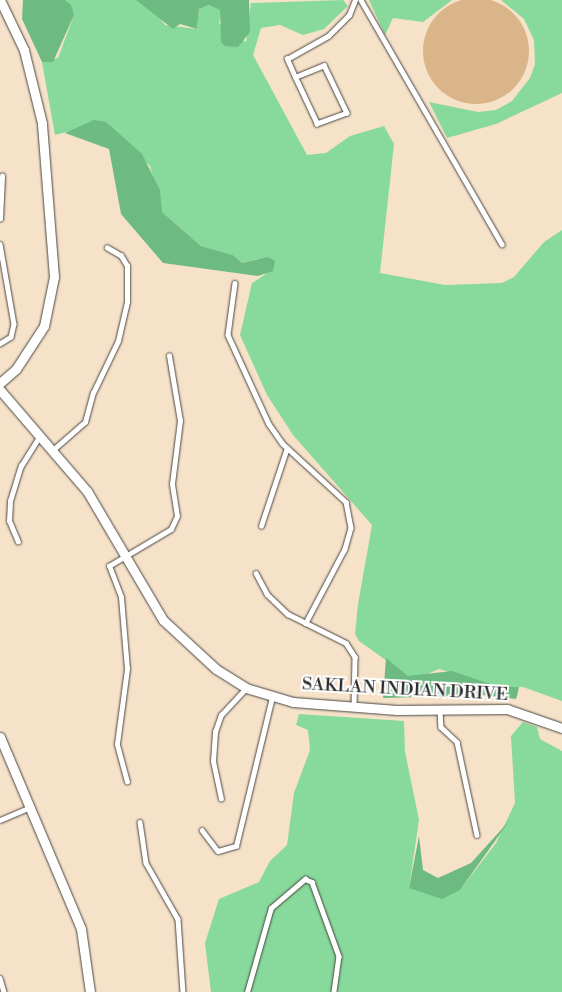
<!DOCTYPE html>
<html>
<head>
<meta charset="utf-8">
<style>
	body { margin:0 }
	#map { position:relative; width:562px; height:992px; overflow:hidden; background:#f6e2c9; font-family:"Libre Bodoni",serif }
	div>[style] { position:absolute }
	.green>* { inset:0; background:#87da9b }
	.forest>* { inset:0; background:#6dba83 }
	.building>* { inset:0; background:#dbb58a }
	.round { border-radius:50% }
	.roads { filter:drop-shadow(0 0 1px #494643) drop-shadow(0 0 1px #494643) }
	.service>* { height:4.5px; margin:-2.25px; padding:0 2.25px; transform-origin:2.25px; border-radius:2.25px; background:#fff }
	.minor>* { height:9px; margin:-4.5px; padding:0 4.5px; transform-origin:4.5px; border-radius:4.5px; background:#fff }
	span { translate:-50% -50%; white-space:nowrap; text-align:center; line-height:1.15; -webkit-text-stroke:4px #fff; paint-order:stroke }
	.street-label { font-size:18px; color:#2b2b2b }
</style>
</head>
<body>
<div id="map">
	<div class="green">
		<i style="clip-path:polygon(65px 0,136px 0,156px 13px,165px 25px,197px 29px,199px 9px,209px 5px,221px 10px,219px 24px,246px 42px,251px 3px,343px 0,348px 6px,324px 29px,303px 35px,280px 25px,261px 28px,253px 55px,307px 155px,326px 153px,350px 136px,384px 126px,394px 144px,380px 273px,445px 285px,502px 283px,514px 277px,544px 242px,562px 230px,562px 701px,523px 687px,499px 687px,439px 669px,418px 678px,408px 676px,359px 641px,355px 634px,358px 604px,372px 525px,293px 435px,267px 395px,240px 335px,252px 283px,266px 274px,258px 259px,242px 263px,233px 255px,201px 246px,162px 212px,150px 166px,106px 122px,55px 135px,42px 62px,58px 58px,74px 15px)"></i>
		<i style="clip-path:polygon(369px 0,452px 0,423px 22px,393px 18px,385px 35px)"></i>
		<i style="clip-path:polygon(501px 0,562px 0,562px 93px,496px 124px,447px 138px,429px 102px,478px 112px,496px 110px,512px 101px,530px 78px,535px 64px,534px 40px,524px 19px)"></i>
		<i style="clip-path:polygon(299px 714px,404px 721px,405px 752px,419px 820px,409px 888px,460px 890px,496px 843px,515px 803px,511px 736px,523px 722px,537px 727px,540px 739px,562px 751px,562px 992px,211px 992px,205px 943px,219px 899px,259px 882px,270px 861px,287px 845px,294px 793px,310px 750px,308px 730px,296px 725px)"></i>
	</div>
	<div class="forest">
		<i style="clip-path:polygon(23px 0,65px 0,71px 5px,74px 15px,53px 62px,42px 62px,22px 19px)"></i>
		<i style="clip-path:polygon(136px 0,249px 0,250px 32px,238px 47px,225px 46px,221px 42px,220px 10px,209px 5px,199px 9px,197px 29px,180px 24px,173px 29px)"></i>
		<i style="clip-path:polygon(94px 120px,106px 122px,142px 154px,160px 190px,162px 212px,201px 246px,233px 255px,242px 263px,268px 257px,275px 261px,273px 271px,258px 276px,163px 263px,121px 214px,109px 149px,65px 133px)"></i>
		<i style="clip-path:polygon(386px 658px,408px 676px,452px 671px,499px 687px,519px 687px,517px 696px,516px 699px,482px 695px,383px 698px)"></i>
		<i style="clip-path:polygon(510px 820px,460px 890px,442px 899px,409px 888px,419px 836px,423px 870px,438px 878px,471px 863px)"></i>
	</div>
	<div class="building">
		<i class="round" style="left:423px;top:-2px;width:106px;height:106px"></i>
	</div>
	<div class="roads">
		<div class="service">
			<i style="left:361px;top:0;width:282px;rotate:60deg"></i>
			<i style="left:295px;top:77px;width:31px;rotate:-22deg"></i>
			<i style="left:324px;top:65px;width:53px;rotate:64.4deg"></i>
			<i style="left:347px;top:113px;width:32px;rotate:160deg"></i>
			<i style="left:317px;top:124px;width:52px;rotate:-115.1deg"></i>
			<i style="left:295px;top:77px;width:20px;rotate:-114deg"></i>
			<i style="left:287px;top:59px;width:47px;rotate:-29.3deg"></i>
			<i style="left:328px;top:36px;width:30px;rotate:-45deg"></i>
			<i style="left:349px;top:15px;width:16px;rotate:-68deg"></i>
			<i style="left:0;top:219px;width:43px;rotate:-87.3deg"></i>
			<i style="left:0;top:244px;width:81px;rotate:80.1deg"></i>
			<i style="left:14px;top:324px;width:13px;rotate:103deg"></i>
			<i style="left:11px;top:337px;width:13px;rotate:148deg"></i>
			<i style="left:235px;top:283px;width:52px;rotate:97.7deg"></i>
			<i style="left:228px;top:335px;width:98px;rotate:65.3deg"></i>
			<i style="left:269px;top:424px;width:24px;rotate:55deg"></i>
			<i style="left:283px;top:444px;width:86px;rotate:42.6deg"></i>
			<i style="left:346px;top:502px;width:26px;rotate:79deg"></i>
			<i style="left:351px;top:528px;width:22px;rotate:106deg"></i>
			<i style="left:345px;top:549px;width:84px;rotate:117.8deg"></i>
			<i style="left:54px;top:449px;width:41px;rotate:-41.1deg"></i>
			<i style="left:85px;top:422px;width:30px;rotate:-75deg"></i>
			<i style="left:93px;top:393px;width:58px;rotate:-64.3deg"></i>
			<i style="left:118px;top:341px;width:40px;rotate:-77deg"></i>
			<i style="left:127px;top:302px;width:36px;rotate:-90deg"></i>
			<i style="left:127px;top:266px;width:12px;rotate:-121deg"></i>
			<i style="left:121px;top:256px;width:16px;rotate:-150deg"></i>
			<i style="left:261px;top:526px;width:82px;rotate:-71.6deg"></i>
			<i style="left:18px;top:542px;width:23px;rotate:-113deg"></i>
			<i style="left:9px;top:521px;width:20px;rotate:-87deg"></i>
			<i style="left:10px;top:501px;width:37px;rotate:-73deg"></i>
			<i style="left:21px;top:466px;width:36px;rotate:-58deg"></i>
			<i style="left:256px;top:573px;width:24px;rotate:62deg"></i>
			<i style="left:267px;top:594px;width:29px;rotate:44deg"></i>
			<i style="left:288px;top:614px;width:65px;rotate:26.6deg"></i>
			<i style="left:346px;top:643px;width:17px;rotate:57deg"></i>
			<i style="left:355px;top:657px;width:50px;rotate:91.1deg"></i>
			<i style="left:440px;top:710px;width:17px;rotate:87deg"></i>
			<i style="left:441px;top:727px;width:22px;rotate:43deg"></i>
			<i style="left:457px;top:742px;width:95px;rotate:77.9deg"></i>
			<i style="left:127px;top:782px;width:39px;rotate:-105deg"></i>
			<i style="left:117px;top:744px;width:76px;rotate:-82.4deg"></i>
			<i style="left:127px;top:669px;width:72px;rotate:-94.8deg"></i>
			<i style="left:121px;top:597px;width:33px;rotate:-111deg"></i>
			<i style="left:109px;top:566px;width:72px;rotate:-30.8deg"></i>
			<i style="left:171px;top:529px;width:14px;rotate:-65deg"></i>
			<i style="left:177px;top:516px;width:32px;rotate:-99deg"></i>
			<i style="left:172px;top:484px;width:64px;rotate:-82.8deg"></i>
			<i style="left:180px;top:421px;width:66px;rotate:-99.6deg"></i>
			<i style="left:221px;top:799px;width:39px;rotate:-102deg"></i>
			<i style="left:213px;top:761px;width:29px;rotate:-86deg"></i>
			<i style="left:215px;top:732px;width:18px;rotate:-71deg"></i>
			<i style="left:221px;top:715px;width:37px;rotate:-47deg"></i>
			<i style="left:0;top:820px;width:34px;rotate:-23deg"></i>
			<i style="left:140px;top:822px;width:41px;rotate:81.7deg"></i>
			<i style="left:146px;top:863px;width:64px;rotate:60.3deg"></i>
			<i style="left:178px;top:919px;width:73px;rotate:86.1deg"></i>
			<i style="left:202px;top:830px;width:26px;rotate:53deg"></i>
			<i style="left:218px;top:851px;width:19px;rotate:-16deg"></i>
			<i style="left:236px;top:846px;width:153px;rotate:-76.4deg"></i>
			<i style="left:0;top:978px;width:15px;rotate:74deg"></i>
			<i style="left:247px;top:992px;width:87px;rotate:-74.1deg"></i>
			<i style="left:271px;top:908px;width:45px;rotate:-40.5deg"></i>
			<i style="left:305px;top:879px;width:8px;rotate:23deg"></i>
			<i style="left:312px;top:882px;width:79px;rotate:70deg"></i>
			<i style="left:339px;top:956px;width:36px;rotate:98deg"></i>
		</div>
		<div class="minor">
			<i style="left:0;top:383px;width:21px;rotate:-41deg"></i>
			<i style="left:16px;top:369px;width:51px;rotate:-56.9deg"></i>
			<i style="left:44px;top:326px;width:50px;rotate:-78.5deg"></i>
			<i style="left:54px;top:277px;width:154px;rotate:-94.5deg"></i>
			<i style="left:42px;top:123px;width:75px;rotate:-103.9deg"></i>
			<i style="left:24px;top:50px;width:55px;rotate:-115.6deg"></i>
			<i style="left:0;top:390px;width:133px;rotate:49.3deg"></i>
			<i style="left:87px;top:491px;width:150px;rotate:59.5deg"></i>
			<i style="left:163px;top:620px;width:72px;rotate:42.8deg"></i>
			<i style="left:216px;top:669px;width:36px;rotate:32deg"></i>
			<i style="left:246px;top:688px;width:49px;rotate:16.6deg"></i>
			<i style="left:293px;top:702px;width:104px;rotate:4.4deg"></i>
			<i style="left:397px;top:710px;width:110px;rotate:-0.5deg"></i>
			<i style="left:507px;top:709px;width:58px;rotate:19.1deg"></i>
			<i style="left:0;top:737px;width:208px;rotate:67.1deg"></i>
			<i style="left:81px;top:929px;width:64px;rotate:81.9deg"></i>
		</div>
	</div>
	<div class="street-label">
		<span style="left:405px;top:690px;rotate:3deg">SAKLAN INDIAN DRIVE</span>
	</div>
</div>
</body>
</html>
